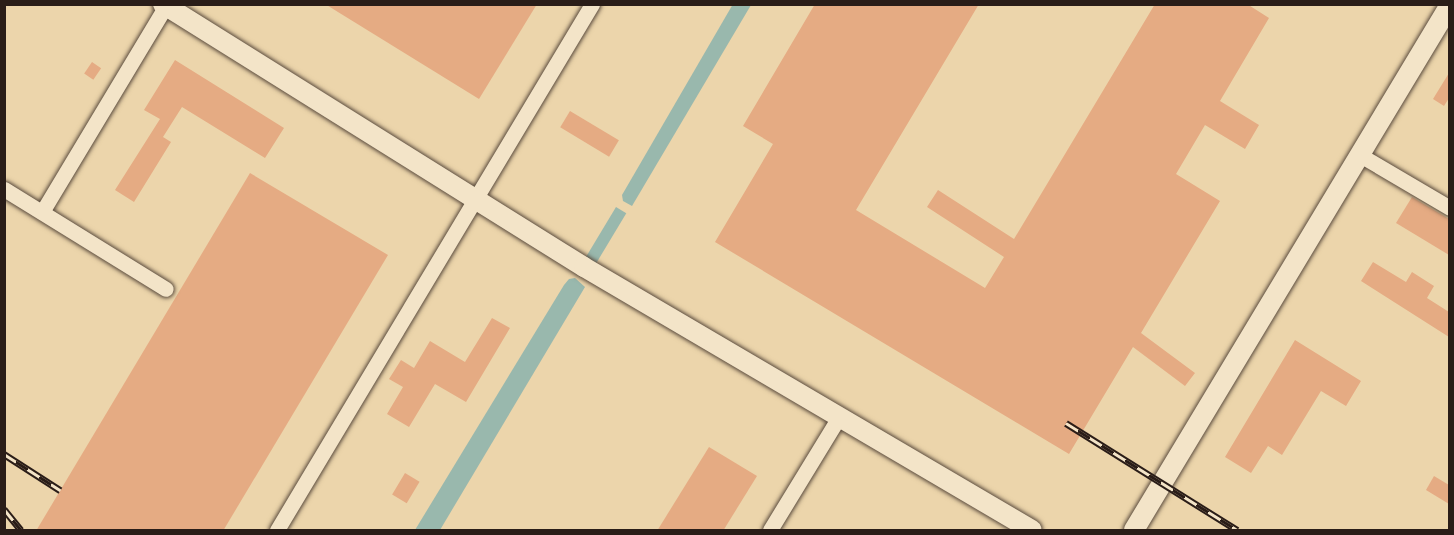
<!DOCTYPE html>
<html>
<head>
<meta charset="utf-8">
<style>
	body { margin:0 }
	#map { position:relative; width:1454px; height:535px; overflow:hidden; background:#ecd5ab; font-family:"Libre Caslon Text",serif }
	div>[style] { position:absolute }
	.water>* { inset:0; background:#99b8ad; transform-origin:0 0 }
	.building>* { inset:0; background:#e5ab83; transform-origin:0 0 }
	.roads { filter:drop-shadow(0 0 2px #5a4b3d) drop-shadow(0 0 2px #5a4b3d) }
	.minor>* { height:15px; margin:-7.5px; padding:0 7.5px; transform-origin:7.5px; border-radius:7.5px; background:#f3e4c8 }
	.tertiary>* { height:20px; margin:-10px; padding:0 10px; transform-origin:10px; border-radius:10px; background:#f3e4c8 }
	.rail>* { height:7px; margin-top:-3.5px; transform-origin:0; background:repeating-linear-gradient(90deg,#f3e4c8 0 14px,#2a1d18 0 28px); box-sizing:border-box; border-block:2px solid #2a1d18 }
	span { translate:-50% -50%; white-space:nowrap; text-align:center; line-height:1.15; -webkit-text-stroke:4.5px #f3e4c8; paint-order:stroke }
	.frame { position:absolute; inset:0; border:6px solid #2a1d18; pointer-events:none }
</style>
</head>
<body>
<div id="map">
	<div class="water">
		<i style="clip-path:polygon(733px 4px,751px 5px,632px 206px,623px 201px,622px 195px)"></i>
		<i style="left:616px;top:207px;width:12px;height:61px;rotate:31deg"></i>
		<i style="clip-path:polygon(575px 278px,585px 287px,440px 530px,415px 530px,564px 285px,569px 279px)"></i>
	</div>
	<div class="building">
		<i style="clip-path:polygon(325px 4px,537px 4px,479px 99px)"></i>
		<i style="clip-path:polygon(815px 4px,979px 4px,856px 210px,985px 288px,1004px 257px,927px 207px,938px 190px,1014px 239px,1155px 4px,1247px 4px,1269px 18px,1220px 101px,1259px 125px,1245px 149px,1205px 125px,1176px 174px,1220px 201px,1141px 333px,1195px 373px,1185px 386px,1133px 347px,1069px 454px,715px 242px,773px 144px,743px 126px)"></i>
		<i style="clip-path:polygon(175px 60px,284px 128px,265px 158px,182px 107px,163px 137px,171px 142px,134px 202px,115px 190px,160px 119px,144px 110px)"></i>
		<i style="left:92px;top:62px;width:11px;height:14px;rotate:34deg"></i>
		<i style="clip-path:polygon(1449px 73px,1449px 98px,1444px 106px,1433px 99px)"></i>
		<i style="left:570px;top:111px;width:57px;height:19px;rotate:31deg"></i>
		<i style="clip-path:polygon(250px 173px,388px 255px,223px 531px,36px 531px)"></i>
		<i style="clip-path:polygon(1412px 197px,1449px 219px,1449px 255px,1396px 223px)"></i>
		<i style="clip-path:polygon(1373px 262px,1406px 282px,1412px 272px,1434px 286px,1427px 298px,1449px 312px,1449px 337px,1361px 281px)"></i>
		<i style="clip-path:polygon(492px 318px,510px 328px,466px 402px,435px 384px,409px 427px,387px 414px,403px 387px,389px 379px,401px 360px,414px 368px,430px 341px,465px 362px)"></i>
		<i style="clip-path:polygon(1295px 340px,1361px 381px,1346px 406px,1321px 391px,1282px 455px,1268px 446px,1251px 473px,1225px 457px)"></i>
		<i style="clip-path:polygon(709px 447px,757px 476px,723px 531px,657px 531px)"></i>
		<i style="left:405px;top:473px;width:17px;height:25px;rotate:31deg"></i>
		<i style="clip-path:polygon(1434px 476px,1449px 485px,1449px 504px,1426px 490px)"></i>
	</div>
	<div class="roads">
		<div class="minor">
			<i style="left:1360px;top:155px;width:104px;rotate:30.5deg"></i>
			<i style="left:4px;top:189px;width:190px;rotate:31.7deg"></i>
			<i style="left:42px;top:212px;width:243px;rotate:-59deg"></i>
			<i style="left:277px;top:530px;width:613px;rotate:-59.08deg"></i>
			<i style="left:770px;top:530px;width:132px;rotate:-58.6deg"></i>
		</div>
		<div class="tertiary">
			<i style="left:163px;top:4px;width:496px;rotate:32deg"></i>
			<i style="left:584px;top:267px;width:519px;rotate:30.42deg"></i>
			<i style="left:1134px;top:530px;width:613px;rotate:-58.96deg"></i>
		</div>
	</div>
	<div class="rail">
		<i style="left:1066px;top:423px;width:202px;rotate:32deg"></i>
		<i style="left:4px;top:454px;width:67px;rotate:32.7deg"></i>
		<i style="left:4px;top:509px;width:27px;rotate:51deg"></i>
	</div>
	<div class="frame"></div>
</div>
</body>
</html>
